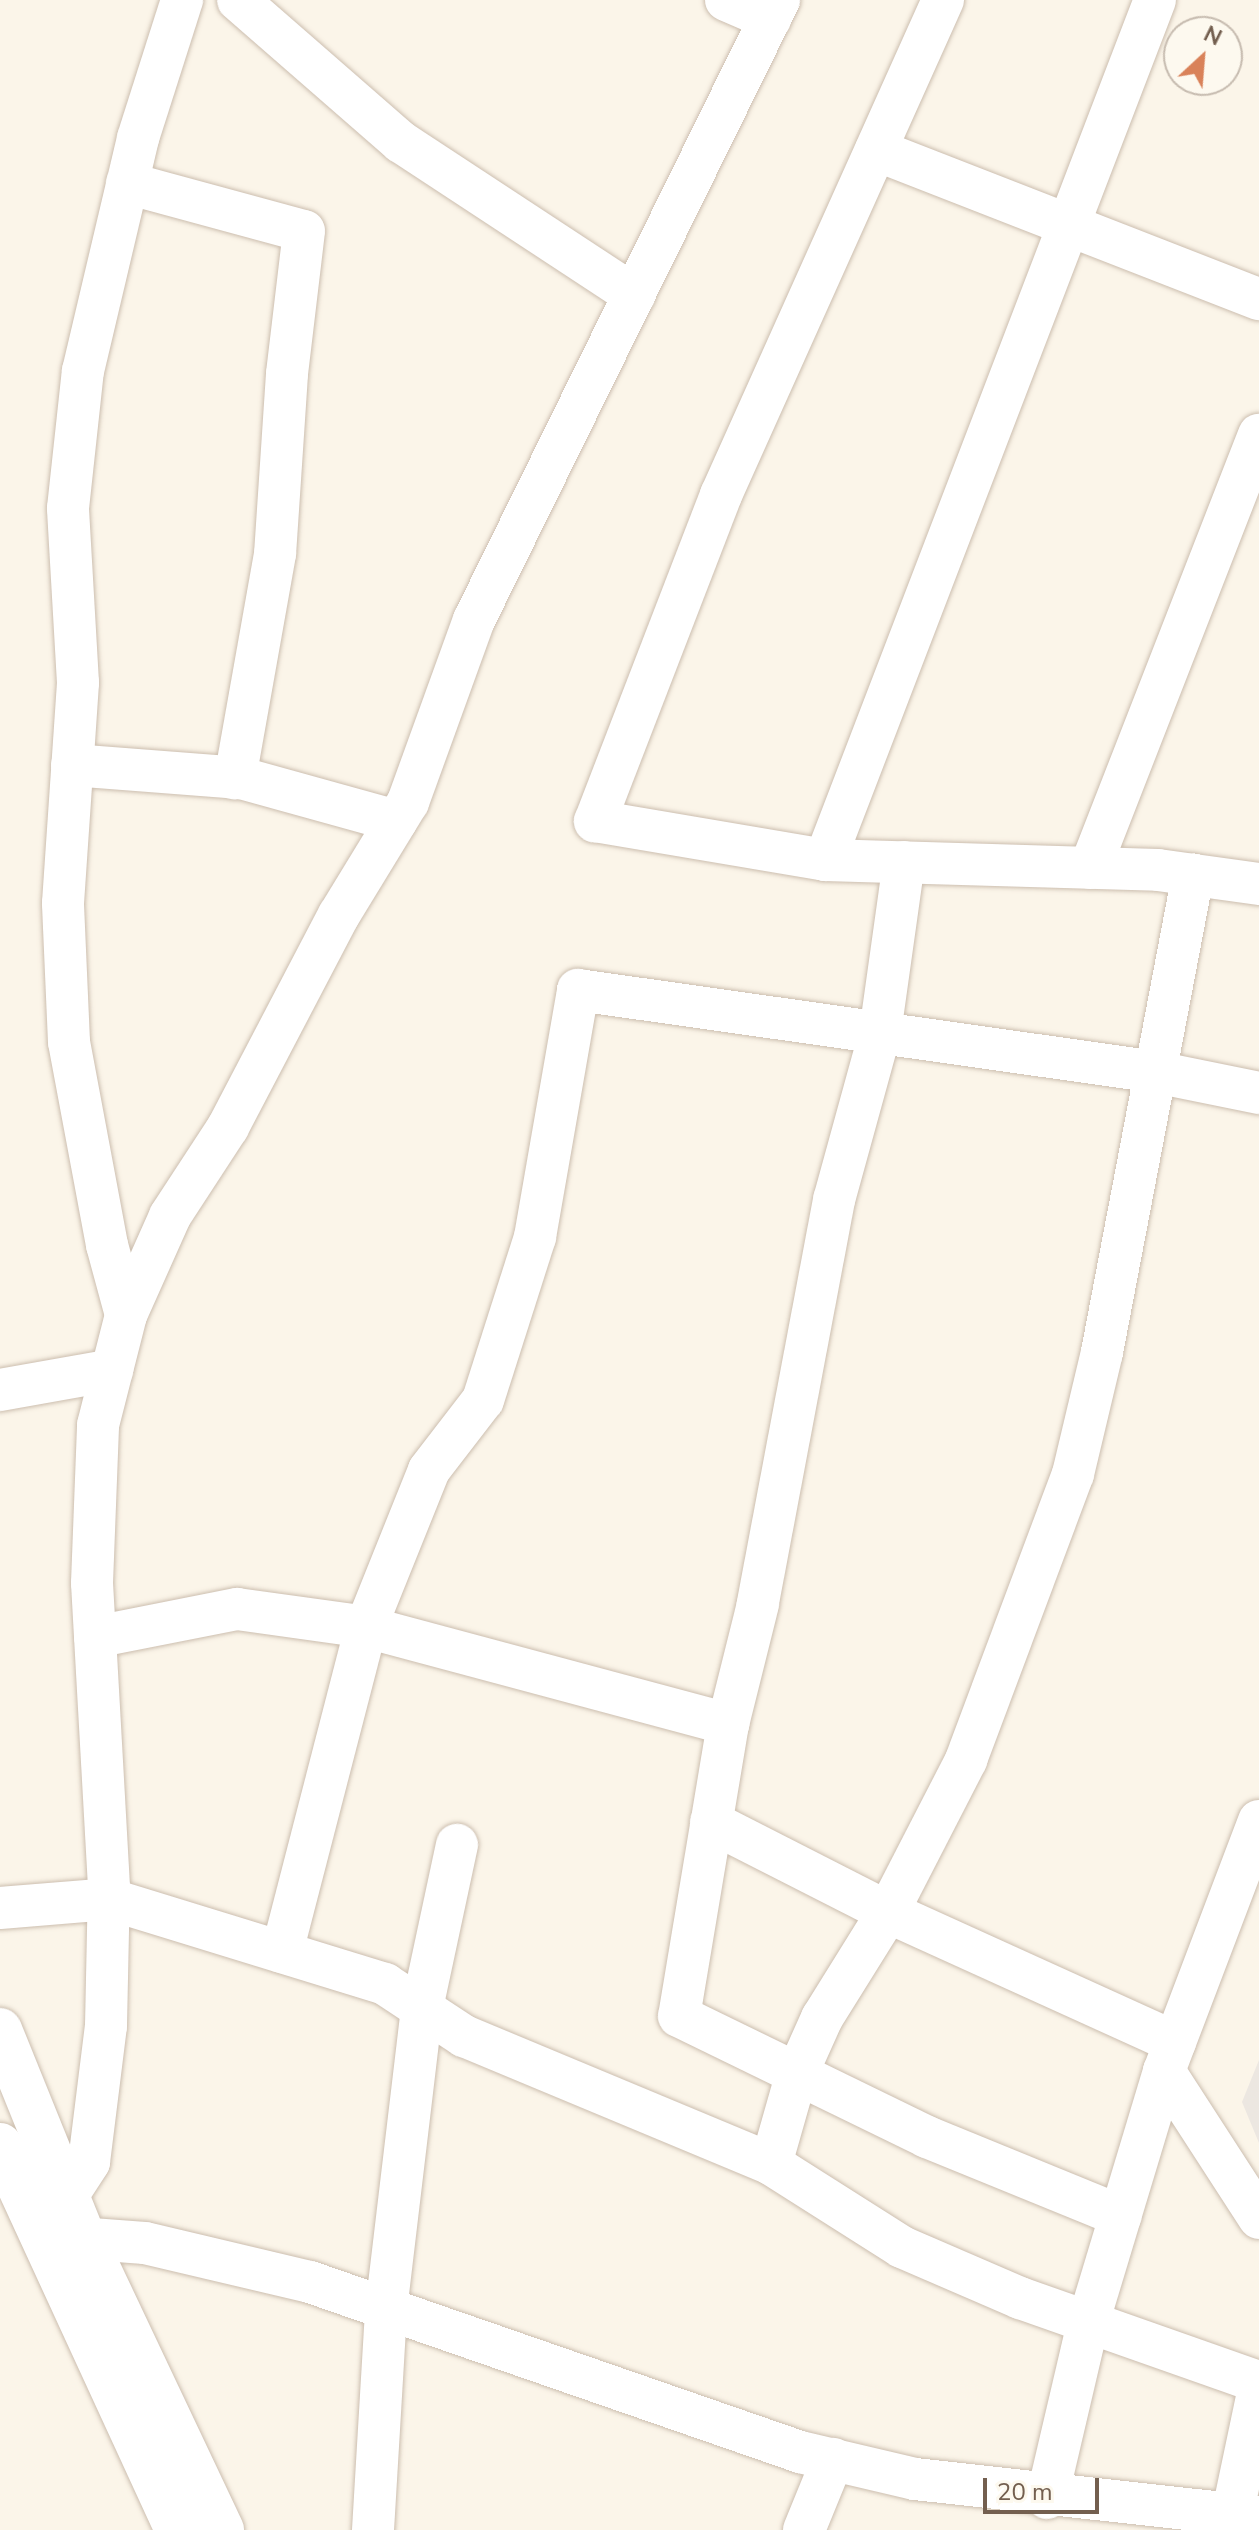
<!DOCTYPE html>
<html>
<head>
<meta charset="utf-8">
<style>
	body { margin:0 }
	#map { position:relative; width:1259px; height:2530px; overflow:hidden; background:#fbf5e9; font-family:"Nunito Sans",sans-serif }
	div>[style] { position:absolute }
	.industrial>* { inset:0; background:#ece7e1 }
	.roads { filter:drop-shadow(0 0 2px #ccbeaf) drop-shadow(0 0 2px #ccbeaf) }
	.street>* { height:42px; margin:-21px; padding:0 21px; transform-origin:21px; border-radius:21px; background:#fff }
	.secondary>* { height:44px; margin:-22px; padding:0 22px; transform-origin:22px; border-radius:22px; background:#fff }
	span { translate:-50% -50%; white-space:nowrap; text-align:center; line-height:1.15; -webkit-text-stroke:6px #fdf9ef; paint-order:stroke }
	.north { position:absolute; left:1163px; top:16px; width:80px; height:80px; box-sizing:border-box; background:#fdf9ef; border:2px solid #c6bbaf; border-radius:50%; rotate:26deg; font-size:22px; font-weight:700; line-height:32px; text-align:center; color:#735f4f }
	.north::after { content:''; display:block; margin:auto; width:28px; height:36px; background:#d98259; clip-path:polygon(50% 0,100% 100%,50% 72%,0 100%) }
	.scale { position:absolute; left:983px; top:2478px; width:116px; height:36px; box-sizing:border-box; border:4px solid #735f4f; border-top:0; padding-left:10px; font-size:24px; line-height:28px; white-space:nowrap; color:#735f4f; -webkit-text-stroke:6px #fdf9ef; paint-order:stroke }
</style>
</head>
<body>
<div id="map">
	<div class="industrial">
		<i style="clip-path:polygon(1259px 2060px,1259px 2143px,1242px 2102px)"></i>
	</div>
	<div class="roads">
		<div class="street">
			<i style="left:238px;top:0;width:216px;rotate:41.1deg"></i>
			<i style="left:401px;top:142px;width:279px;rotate:33.3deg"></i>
			<i style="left:726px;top:0;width:48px;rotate:23.4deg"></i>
			<i style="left:943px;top:0;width:543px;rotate:114.16deg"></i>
			<i style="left:721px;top:495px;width:350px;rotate:111.1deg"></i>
			<i style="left:595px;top:821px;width:233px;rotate:9.6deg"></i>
			<i style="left:825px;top:860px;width:333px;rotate:1.7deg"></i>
			<i style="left:1158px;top:870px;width:102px;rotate:7.9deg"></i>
			<i style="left:876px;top:150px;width:411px;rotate:21.3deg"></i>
			<i style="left:127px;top:183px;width:183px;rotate:15.2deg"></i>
			<i style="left:304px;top:231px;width:144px;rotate:96.8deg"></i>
			<i style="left:287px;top:374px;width:180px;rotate:93.8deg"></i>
			<i style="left:275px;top:554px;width:228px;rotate:100.1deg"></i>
			<i style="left:72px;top:765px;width:169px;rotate:4.4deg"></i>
			<i style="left:241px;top:778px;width:161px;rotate:15.5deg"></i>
			<i style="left:825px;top:860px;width:921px;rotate:-69.01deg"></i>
			<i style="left:904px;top:862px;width:173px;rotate:98deg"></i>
			<i style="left:880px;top:1033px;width:173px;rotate:105.4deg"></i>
			<i style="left:834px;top:1200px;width:411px;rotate:100.7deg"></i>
			<i style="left:758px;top:1604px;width:124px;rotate:104deg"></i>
			<i style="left:728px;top:1724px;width:296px;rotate:99.5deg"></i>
			<i style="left:679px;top:2016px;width:276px;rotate:26deg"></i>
			<i style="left:927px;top:2137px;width:209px;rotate:22.2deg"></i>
			<i style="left:1090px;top:868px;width:465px;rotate:-68.7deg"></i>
			<i style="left:126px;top:1315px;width:73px;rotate:-105.2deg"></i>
			<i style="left:107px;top:1245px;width:207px;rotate:-100.6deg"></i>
			<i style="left:69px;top:1042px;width:139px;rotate:-92.5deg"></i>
			<i style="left:63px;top:903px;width:221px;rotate:-86.1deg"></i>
			<i style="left:78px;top:683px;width:175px;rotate:-93.3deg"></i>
			<i style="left:68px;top:508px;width:138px;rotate:-83.8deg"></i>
			<i style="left:83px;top:371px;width:239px;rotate:-76.7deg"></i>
			<i style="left:138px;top:138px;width:145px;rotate:-72.3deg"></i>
			<i style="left:0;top:1390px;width:114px;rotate:-10.1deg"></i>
			<i style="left:95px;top:1637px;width:145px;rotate:-11.2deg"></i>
			<i style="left:237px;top:1609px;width:130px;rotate:7.9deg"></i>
			<i style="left:366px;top:1627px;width:375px;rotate:15deg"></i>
			<i style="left:1259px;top:1821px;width:267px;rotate:110.8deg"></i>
			<i style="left:1164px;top:2071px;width:175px;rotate:57.1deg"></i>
			<i style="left:711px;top:1822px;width:199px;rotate:27deg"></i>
			<i style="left:888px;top:1912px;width:315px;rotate:24.4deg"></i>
			<i style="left:0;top:1908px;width:109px;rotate:-4.7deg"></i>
			<i style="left:109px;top:1899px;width:289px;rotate:17.1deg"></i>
			<i style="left:385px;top:1984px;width:95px;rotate:33.4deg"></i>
			<i style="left:464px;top:2036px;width:333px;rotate:22.6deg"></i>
			<i style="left:771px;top:2164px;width:155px;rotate:32.4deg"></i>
			<i style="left:902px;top:2247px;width:129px;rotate:23.4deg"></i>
			<i style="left:1020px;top:2298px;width:253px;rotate:19.4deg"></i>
			<i style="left:282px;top:1952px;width:336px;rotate:-75.5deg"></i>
			<i style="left:366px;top:1627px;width:169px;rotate:-68.1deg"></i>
			<i style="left:429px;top:1470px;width:88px;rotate:-52.4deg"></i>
			<i style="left:483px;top:1400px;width:171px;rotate:-72.3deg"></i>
			<i style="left:535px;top:1237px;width:251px;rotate:-80.1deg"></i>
			<i style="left:578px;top:990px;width:584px;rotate:8.07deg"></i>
			<i style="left:1156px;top:1072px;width:105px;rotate:11.5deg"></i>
			<i style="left:771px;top:2164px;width:91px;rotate:-74.1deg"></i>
			<i style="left:796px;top:2076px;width:64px;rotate:-65.9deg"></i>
			<i style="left:822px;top:2018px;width:125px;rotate:-58.1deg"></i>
			<i style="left:888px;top:1912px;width:171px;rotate:-62.8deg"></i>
			<i style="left:966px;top:1760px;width:305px;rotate:-69.5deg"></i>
			<i style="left:1073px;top:1474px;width:125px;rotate:-76.6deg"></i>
			<i style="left:1102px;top:1352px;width:486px;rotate:-79.2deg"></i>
			<i style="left:69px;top:2193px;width:37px;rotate:-57deg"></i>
			<i style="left:89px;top:2162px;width:137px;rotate:-82.9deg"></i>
			<i style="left:106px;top:2026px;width:139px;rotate:-88.8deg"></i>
			<i style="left:109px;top:1887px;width:304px;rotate:-93.2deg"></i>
			<i style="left:92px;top:1583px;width:158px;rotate:-87.8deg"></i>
			<i style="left:98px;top:1425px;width:114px;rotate:-75.7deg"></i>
			<i style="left:126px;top:1315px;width:108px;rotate:-66deg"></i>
			<i style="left:170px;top:1216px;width:106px;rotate:-56.9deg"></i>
			<i style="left:228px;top:1127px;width:239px;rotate:-62.4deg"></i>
			<i style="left:339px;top:915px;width:132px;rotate:-58.6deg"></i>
			<i style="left:408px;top:802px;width:194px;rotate:-70.1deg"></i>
			<i style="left:474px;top:620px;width:691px;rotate:-63.81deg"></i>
			<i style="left:51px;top:2236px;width:94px;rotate:4.3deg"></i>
			<i style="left:145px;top:2243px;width:170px;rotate:13.3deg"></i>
			<i style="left:310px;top:2282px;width:519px;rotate:19.13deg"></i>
			<i style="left:800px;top:2452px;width:118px;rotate:13.2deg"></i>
			<i style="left:915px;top:2479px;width:346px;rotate:6.3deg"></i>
			<i style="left:1047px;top:2498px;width:180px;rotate:-76.8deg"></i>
			<i style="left:1088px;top:2323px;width:263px;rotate:-73.2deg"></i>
			<i style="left:373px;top:2530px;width:220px;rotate:-86.6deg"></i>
			<i style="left:386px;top:2310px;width:304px;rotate:-83.2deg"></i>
			<i style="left:422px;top:2008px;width:167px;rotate:-77.9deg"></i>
			<i style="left:804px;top:2530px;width:77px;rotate:-67.8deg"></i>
			<i style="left:1229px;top:2530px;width:145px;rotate:-78.1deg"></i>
		</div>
		<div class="secondary">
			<i style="left:0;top:2030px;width:224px;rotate:68deg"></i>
			<i style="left:84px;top:2238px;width:323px;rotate:64.7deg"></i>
			<i style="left:0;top:2145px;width:424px;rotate:65.3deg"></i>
		</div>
	</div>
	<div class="north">N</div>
	<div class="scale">20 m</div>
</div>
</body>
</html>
